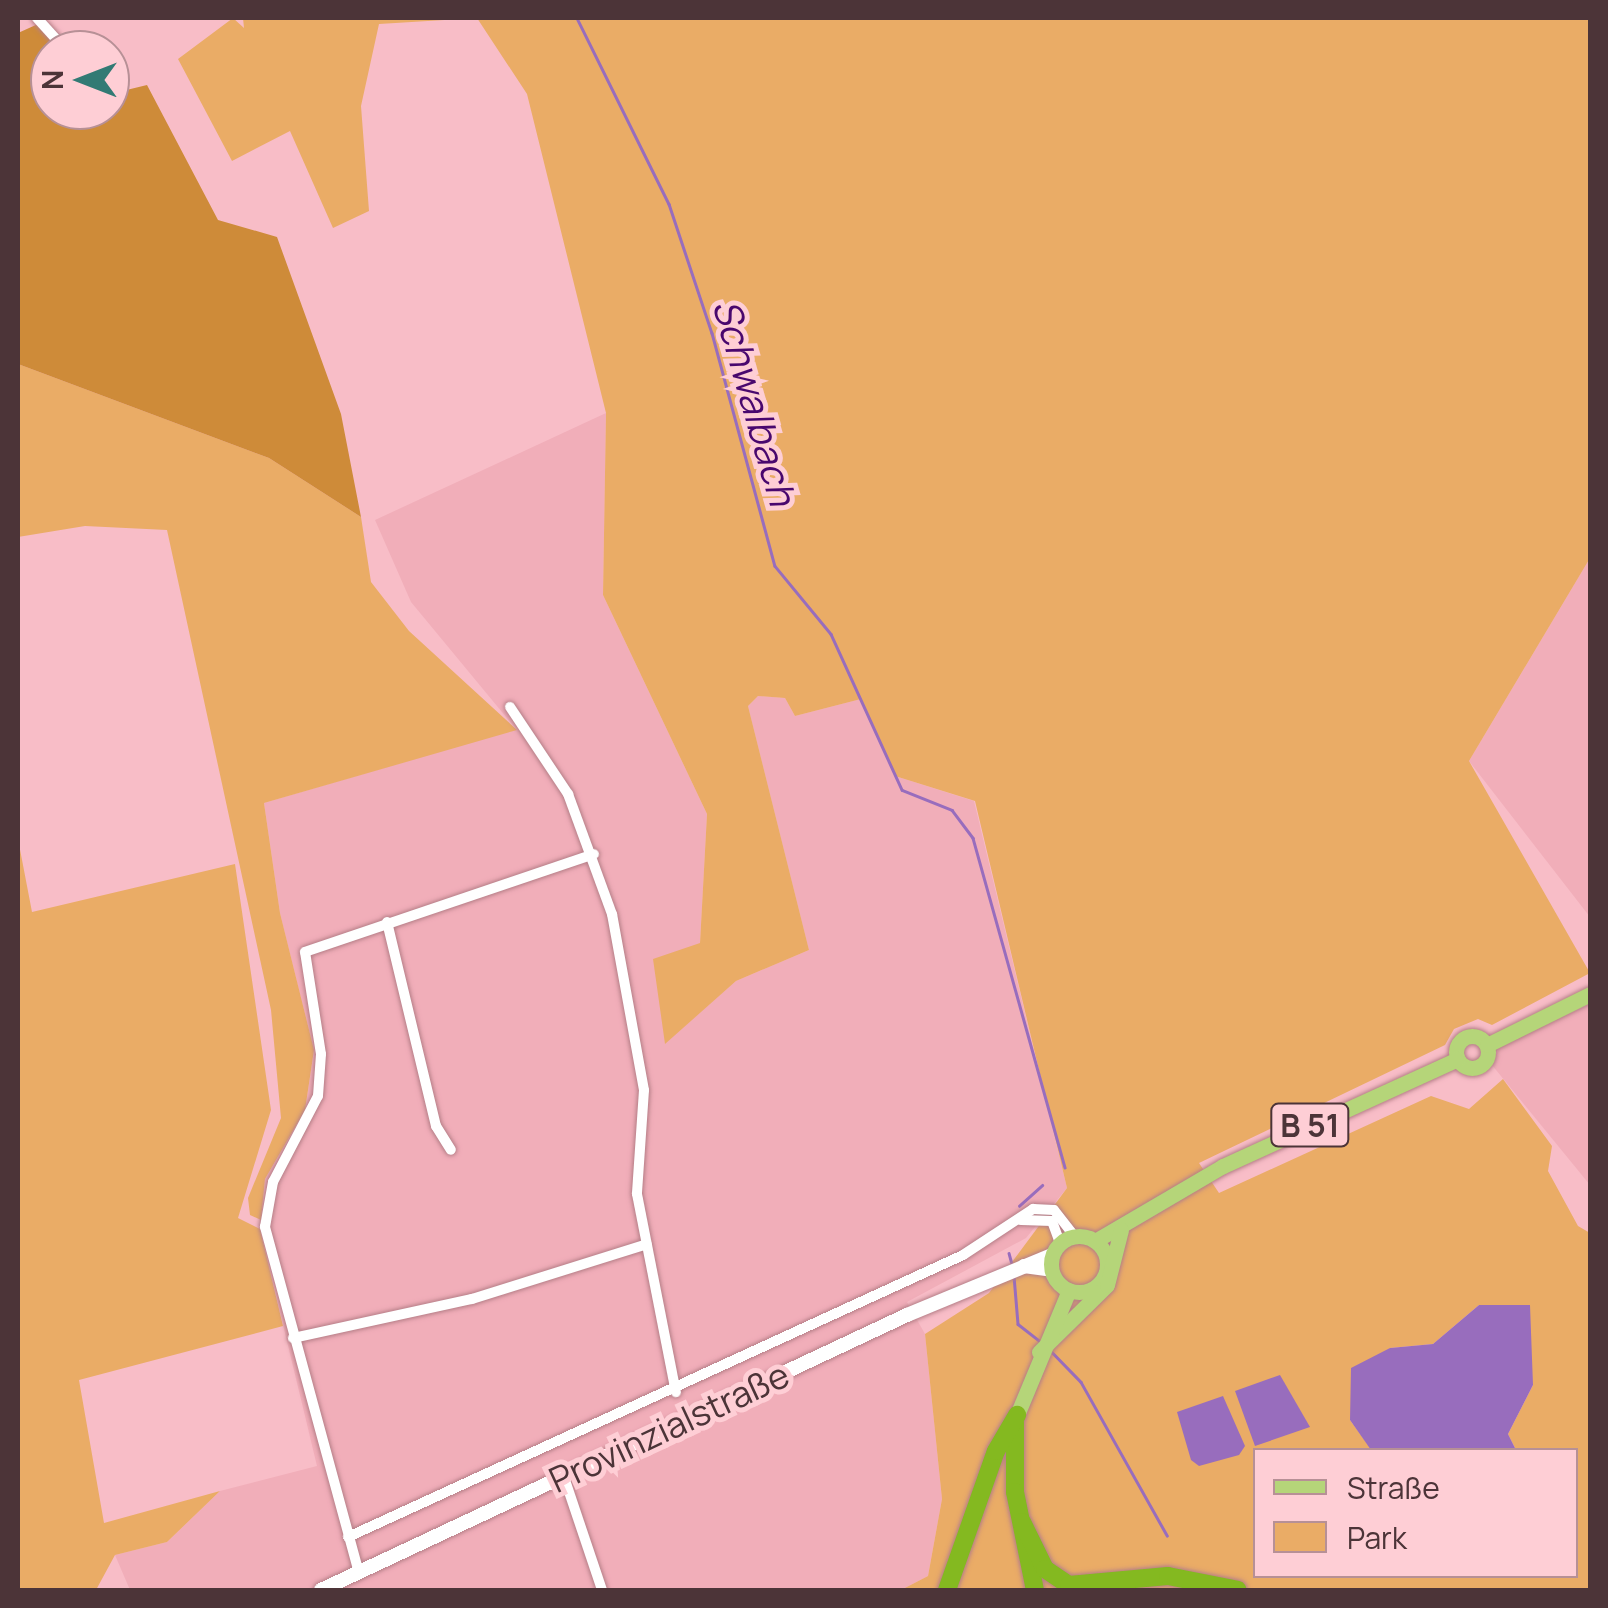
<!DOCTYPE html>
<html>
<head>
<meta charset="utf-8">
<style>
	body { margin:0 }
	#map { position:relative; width:1608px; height:1608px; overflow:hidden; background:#f8bdc7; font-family:Manrope,sans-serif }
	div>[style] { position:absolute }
	.built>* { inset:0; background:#f1aeb9 }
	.green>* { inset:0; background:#eaac66 }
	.forest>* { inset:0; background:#ce8b39 }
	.water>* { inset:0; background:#986dbd }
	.stream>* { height:2.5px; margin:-1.25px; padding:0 1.25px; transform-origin:1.25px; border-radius:1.25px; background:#986dbd }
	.roads { filter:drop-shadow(0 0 2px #b57e87) drop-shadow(0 0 2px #b57e87) }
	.street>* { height:10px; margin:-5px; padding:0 5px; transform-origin:5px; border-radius:5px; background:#fff }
	.secondary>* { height:14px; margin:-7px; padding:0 7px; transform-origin:7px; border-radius:7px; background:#fff }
	.primary>* { height:15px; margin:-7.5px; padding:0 7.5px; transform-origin:7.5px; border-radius:7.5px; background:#b5d579 }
	.primary>.ring { margin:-7.5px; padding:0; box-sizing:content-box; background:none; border:15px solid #b5d579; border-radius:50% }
	.highway>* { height:18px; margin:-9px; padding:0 9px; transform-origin:9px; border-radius:9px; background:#84b920 }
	span { translate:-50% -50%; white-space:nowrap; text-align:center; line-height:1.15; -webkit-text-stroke:10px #feced5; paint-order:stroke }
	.shield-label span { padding:2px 8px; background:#feced5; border:2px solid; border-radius:8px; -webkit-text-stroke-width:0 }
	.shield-label { font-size:32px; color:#4c3438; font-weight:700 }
	.street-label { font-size:35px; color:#4c3438 }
	.water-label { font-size:38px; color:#49076e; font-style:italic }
	.frame { position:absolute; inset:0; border:20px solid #4c3438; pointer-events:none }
	.legend { position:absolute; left:1253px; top:1448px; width:325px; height:130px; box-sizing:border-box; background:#feced5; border:2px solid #b79096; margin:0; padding:12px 18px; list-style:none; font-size:30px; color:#4c3438 }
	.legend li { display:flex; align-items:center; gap:20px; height:50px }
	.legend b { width:50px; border:2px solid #b79096 }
	.north { position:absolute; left:30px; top:30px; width:100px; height:100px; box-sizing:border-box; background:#feced5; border:2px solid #b79096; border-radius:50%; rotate:270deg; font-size:28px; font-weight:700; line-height:40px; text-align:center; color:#4c3438 }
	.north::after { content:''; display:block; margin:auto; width:35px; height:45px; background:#327a74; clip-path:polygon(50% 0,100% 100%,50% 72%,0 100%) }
</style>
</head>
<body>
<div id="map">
	<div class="built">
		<i style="clip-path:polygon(606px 413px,603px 595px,707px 814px,700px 943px,665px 1043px,736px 981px,809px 950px,748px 706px,758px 696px,785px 698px,795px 716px,861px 699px,895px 776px,974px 801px,1067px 1188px,1026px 1238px,907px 1302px,925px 1334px,942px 1499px,928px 1576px,901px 1590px,130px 1590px,115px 1555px,167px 1542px,220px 1491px,317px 1466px,260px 1229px,265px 1179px,305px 1110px,314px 1051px,280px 913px,264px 803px,516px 729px,411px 602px,375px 520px)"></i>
		<i style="clip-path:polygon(1590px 558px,1590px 917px,1469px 761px)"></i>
		<i style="clip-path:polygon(1590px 1004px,1590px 1185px,1492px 1065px,1500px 1046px)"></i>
	</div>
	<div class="green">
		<i style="clip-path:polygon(evenodd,233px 18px,244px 28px,243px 18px,1590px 18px,1590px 558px,1469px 761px,1590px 973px,1492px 1025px,1478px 1019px,1454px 1029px,1445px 1045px,1199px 1163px,1219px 1193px,1431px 1096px,1469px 1109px,1503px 1079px,1552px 1146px,1548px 1171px,1578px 1226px,1590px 1233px,1590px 1590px,901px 1590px,928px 1576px,942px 1499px,925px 1334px,989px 1293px,1067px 1188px,975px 801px,895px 776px,861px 699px,795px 716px,785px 698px,758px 696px,748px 706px,809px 950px,736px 981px,665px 1044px,653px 959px,700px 943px,707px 814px,603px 595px,606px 413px,527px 94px,477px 18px,379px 24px,361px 106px,369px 211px,333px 228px,290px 131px,232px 161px,178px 59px,233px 18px,1479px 1305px,1533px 1385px,1508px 1434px,1516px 1450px,1576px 1450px,1576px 1576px,1256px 1576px,1256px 1450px,1371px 1449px,1350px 1420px,1390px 1348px,1433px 1344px,1479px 1305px)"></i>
		<i style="clip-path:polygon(18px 364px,269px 458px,361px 517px,371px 582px,409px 631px,517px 730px,264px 803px,280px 913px,314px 1050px,305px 1110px,265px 1179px,261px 1220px,250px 1215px,248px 1198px,281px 1118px,271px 1010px,167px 530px,85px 526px,18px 537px)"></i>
		<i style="clip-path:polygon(18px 839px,32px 912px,235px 864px,271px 1110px,238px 1218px,260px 1229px,283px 1326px,79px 1380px,104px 1523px,220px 1491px,167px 1542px,115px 1555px,96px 1590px,18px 1590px)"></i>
	</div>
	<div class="forest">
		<i style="clip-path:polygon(38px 24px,61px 50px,50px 50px,50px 110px,110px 110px,110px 94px,147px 85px,218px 220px,277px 237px,341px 414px,361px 517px,269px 458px,18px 364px,18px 33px)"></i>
	</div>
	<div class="water">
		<i style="clip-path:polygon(1479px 1305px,1530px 1305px,1533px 1385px,1508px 1434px,1516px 1450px,1371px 1450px,1350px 1420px,1351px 1368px,1390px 1348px,1433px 1344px)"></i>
		<i style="clip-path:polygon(1280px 1375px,1310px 1427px,1255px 1446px,1235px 1391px)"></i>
		<i style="clip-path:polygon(1223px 1396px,1245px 1446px,1239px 1455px,1199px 1466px,1191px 1460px,1177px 1412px)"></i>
	</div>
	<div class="stream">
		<i style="left:577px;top:18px;width:208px;rotate:63.7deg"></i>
		<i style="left:669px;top:204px;width:136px;rotate:71.6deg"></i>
		<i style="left:712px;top:333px;width:241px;rotate:74.9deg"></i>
		<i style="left:775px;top:566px;width:88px;rotate:50.5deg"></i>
		<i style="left:831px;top:634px;width:171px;rotate:65.5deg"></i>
		<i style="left:902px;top:790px;width:54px;rotate:21.8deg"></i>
		<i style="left:952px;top:810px;width:35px;rotate:53deg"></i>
		<i style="left:973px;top:838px;width:342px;rotate:74.4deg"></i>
		<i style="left:1019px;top:1206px;width:31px;rotate:-42deg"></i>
		<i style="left:1009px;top:1253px;width:11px;rotate:75deg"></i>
		<i style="left:1014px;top:1276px;width:48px;rotate:85.2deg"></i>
		<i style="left:1018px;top:1324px;width:29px;rotate:38deg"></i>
		<i style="left:1051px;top:1351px;width:43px;rotate:45.9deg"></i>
		<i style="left:1081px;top:1382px;width:176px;rotate:60.7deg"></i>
	</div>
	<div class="roads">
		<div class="street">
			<i style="left:37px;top:18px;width:43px;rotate:47.8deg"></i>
			<i style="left:510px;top:707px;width:105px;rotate:56.3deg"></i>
			<i style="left:568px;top:794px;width:128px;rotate:69.9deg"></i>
			<i style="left:612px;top:914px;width:179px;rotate:79.7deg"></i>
			<i style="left:644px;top:1090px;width:104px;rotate:93.9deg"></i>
			<i style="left:637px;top:1194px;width:202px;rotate:78.9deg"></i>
			<i style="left:387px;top:922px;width:210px;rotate:76.5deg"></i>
			<i style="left:436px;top:1126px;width:28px;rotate:58deg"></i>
			<i style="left:1021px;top:1220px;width:31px;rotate:2deg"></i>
			<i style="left:1052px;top:1221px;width:23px;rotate:70deg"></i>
			<i style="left:293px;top:1338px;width:183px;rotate:-12.3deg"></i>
			<i style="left:472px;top:1299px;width:183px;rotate:-17.4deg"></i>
			<i style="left:564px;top:1477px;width:119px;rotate:71.4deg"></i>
			<i style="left:348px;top:1537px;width:677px;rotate:-24.63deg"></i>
			<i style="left:963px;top:1255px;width:84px;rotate:-33.3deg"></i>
			<i style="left:1033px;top:1209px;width:21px;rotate:3deg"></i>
			<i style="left:1054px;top:1210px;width:34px;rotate:52deg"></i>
			<i style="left:359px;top:1573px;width:359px;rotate:-105.2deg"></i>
			<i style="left:265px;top:1227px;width:46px;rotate:-79.9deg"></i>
			<i style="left:273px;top:1182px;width:97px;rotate:-62.4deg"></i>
			<i style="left:318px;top:1096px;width:42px;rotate:-85.9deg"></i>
			<i style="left:321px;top:1054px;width:103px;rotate:-98.9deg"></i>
			<i style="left:305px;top:952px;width:305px;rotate:-18.7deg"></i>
		</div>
		<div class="secondary">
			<i style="left:1024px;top:1266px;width:28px;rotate:8deg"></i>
			<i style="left:321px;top:1590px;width:647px;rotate:-25.14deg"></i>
			<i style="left:907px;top:1315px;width:157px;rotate:-22.5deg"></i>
		</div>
		<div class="primary">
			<i class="ring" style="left:1456px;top:1036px;width:17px;height:17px"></i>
			<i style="left:1487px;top:1045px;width:115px;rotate:-26.3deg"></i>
			<i class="ring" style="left:1051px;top:1236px;width:41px;height:41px"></i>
			<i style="left:1095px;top:1241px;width:148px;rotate:-30.4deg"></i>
			<i style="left:1223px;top:1166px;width:258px;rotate:-24.5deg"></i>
			<i style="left:1039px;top:1352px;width:95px;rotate:-44.6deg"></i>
			<i style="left:1107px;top:1285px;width:57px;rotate:-75.7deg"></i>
			<i style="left:1017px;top:1415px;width:135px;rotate:-67.4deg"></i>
		</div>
		<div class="highway">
			<i style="left:1015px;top:1423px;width:69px;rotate:90deg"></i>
			<i style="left:1015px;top:1492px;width:100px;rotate:78.5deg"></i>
			<i style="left:1022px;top:1522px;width:52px;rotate:63.9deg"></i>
			<i style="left:1045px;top:1569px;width:29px;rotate:34deg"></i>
			<i style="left:1069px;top:1585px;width:99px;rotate:-5.2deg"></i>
			<i style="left:1168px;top:1576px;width:71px;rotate:11.3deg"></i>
			<i style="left:947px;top:1590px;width:147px;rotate:-70.6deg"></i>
			<i style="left:996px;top:1451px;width:42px;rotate:-59.7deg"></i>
		</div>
	</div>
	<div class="shield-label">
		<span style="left:1310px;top:1125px">B 51</span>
	</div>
	<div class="street-label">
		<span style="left:669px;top:1427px;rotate:-25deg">Provinzialstraße</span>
	</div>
	<div class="water-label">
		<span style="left:755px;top:402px;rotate:74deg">Schwalbach</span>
	</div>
	<div class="frame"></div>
	<ul class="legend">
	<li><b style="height:12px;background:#b5d579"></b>Straße</li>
	<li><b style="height:28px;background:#eaac66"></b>Park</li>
	</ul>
	<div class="north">N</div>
</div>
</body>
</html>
